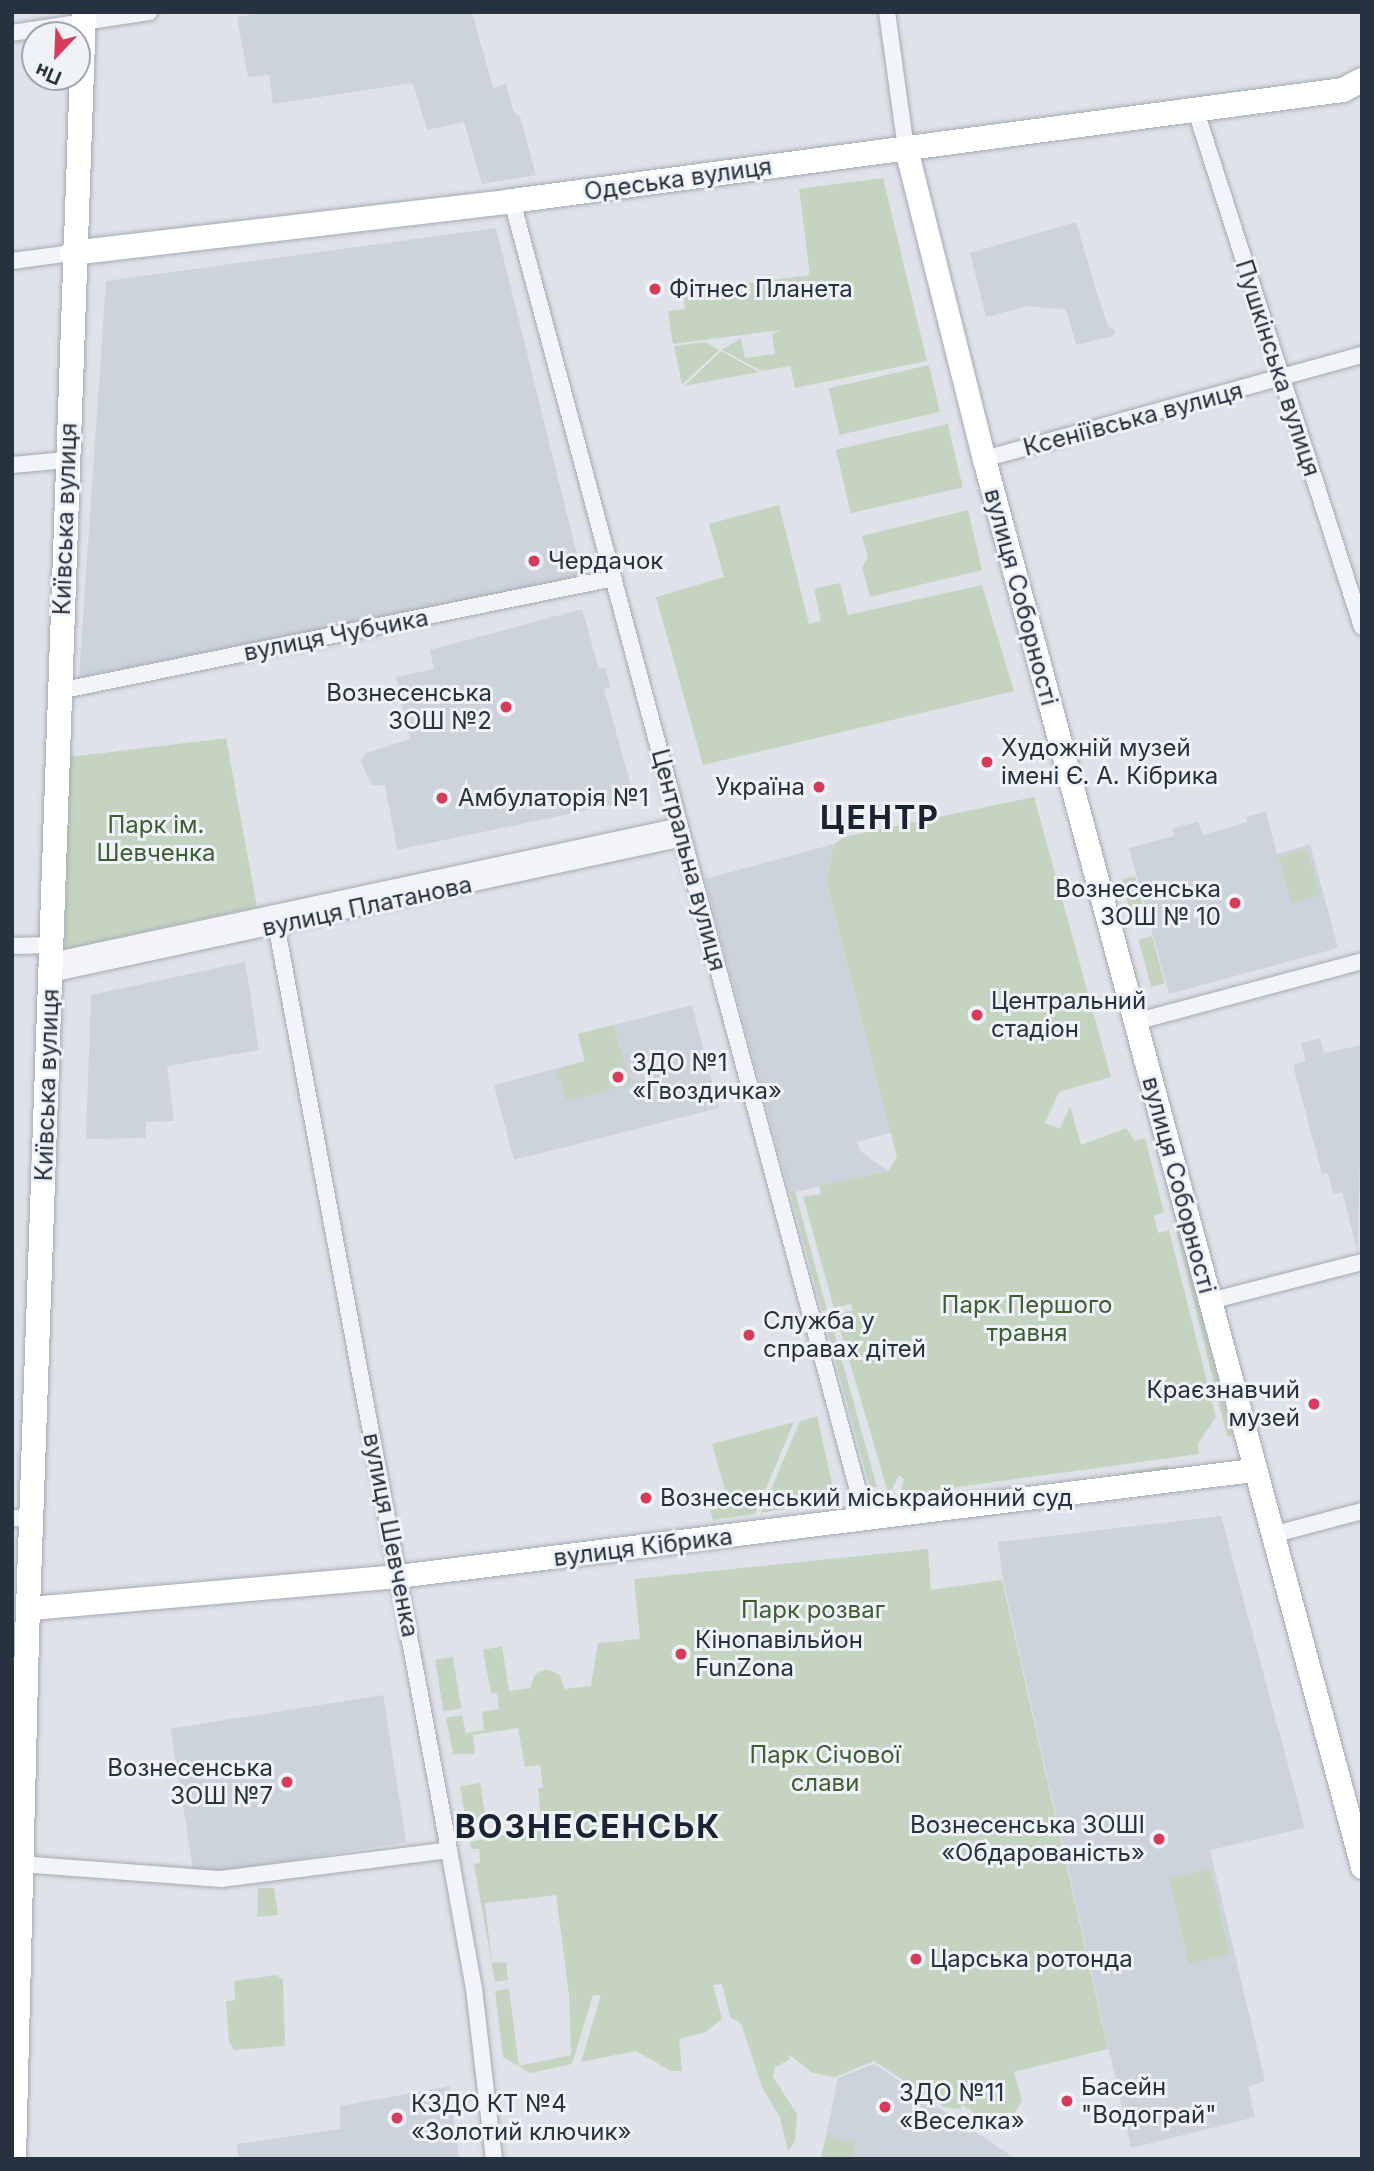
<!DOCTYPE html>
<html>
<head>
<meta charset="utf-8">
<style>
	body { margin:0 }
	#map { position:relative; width:1374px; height:2171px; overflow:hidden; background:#dfe3e9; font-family:Inter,sans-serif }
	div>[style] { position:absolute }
	.built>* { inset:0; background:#cdd3db; transform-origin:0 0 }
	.green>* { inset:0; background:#c5d4c0; transform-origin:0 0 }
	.roads { filter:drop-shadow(0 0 2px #a4aab3) drop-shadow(0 0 2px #a4aab3) }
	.street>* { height:16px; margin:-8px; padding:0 8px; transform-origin:8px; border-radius:8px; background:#f2f4f7 }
	.secondary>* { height:23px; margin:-11.5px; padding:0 11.5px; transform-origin:11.5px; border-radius:11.5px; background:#fff }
	.primary>* { height:24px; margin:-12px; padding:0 12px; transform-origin:12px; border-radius:12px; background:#fff }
	.dots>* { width:19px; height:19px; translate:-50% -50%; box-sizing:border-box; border:4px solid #eff2f7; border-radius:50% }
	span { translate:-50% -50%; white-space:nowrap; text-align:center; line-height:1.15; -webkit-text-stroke:6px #eff2f7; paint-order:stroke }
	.street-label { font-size:24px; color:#273241 }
	.poi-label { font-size:24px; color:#273241 }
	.left { translate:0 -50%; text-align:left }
	.right { translate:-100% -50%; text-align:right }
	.park-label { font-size:24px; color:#3d5e33 }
	.district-label { font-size:32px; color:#192332; font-weight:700; letter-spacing:2px }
	.frame { position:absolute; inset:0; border:14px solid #273241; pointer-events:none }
	.north { position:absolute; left:21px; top:21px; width:70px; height:70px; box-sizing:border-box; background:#eff2f7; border:2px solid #9fa5ae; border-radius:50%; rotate:203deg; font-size:19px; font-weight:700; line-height:28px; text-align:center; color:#273241 }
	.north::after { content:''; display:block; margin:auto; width:24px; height:32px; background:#d63c59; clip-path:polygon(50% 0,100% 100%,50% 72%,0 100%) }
</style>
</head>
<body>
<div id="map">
	<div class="built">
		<i style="clip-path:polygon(266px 12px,472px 12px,493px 88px,506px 84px,514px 112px,520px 116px,536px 175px,482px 184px,464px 122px,427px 130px,413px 83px,273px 104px,269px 75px,248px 77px,237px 17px)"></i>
		<i style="clip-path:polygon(1076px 222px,1099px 300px,1109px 328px,1115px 330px,1113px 336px,1076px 345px,1066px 310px,1029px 306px,986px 317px,970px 253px)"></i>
		<i style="clip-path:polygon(496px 228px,583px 579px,79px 677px,106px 281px)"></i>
		<i style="clip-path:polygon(582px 609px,599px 669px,605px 668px,610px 687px,604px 689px,635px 800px,397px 850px,385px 785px,372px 785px,360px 760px,366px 753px,410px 739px,396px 677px,434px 669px,430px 650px)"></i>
		<i style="clip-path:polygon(1266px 811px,1277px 854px,1310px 844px,1338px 948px,1169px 994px,1129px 848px,1174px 836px,1172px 828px,1198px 822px,1203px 835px,1247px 822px,1246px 817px)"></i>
		<i style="clip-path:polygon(834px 844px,826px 882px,891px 1133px,857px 1142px,860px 1151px,888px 1171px,790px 1193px,705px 879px)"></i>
		<i style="clip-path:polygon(245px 962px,259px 1050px,167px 1066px,174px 1121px,146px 1122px,146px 1138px,86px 1139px,91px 995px)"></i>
		<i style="clip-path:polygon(692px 1005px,719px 1108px,514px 1160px,494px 1085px,585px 1061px,578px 1034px)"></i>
		<i style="clip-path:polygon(1320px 1038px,1324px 1053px,1362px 1045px,1358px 1254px,1342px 1192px,1333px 1194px,1328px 1173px,1322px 1174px,1293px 1065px,1306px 1061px,1301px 1043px)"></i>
		<i style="clip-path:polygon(1221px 1516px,1305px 1828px,1210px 1850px,1265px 2081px,1248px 2087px,1255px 2117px,1131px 2148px,1003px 1580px,998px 1542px)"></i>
		<i style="left:383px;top:1695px;width:149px;height:215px;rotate:81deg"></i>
		<i style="clip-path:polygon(874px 2064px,1016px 2159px,821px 2159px,838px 2078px)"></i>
		<i style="clip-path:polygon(450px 2086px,459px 2159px,239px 2159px,237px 2144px,340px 2129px,340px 2106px)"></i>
	</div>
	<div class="green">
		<i style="clip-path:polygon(883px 178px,927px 361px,795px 388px,790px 366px,762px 371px,722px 350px,741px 338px,745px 358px,775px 354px,772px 334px,782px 330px,673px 344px,668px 311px,685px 309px,683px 292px,810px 275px,799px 189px)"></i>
		<i style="clip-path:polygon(705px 342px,719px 350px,682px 385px,674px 346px)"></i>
		<i style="clip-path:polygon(721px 351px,759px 372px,684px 386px)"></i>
		<i style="left:929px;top:365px;width:48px;height:103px;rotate:77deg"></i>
		<i style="left:948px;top:424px;width:65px;height:115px;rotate:77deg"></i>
		<i style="clip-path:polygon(779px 505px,809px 624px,821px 621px,814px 589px,840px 583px,848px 615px,982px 585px,1014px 691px,703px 765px,656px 597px,724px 577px,709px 524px)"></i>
		<i style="clip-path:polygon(968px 510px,982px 570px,870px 597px,862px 567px,868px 558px,862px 536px)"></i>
		<i style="clip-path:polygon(226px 738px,257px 907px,65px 949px,70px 757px)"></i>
		<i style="clip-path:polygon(1034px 797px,1111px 1077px,1059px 1092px,1045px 1123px,1060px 1129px,1070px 1106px,1081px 1145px,1126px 1128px,1135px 1141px,1145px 1138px,1164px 1212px,1154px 1216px,1158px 1233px,1169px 1230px,1216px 1417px,1198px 1444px,1199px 1454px,900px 1495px,904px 1479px,899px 1475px,889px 1496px,836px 1315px,853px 1310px,851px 1304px,834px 1308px,803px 1197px,821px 1194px,819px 1186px,888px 1171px,897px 1157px,826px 882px,834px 844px,844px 837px)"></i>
		<i style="left:1307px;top:849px;width:48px;height:30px;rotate:74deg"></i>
		<i style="left:1135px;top:876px;width:50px;height:14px;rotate:75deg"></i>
		<i style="left:1152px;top:936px;width:49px;height:14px;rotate:75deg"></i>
		<i style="clip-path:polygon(613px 1025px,631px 1084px,566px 1101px,557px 1069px,585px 1061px,578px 1034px)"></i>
		<i style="left:795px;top:1191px;width:123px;height:5px;rotate:75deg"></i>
		<i style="left:1180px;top:1227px;width:215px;height:5px;rotate:76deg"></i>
		<i style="clip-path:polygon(830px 1317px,877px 1487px,870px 1488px,824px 1318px)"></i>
		<i style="clip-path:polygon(817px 1416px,836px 1501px,761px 1513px,800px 1421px)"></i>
		<i style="clip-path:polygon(794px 1422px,755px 1514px,713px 1520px,706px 1496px,725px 1490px,712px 1444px)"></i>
		<i style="left:1168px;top:1465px;width:5px;height:258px;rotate:79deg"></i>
		<i style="clip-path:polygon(928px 1549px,931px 1590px,1002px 1580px,1108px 2049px,1014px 2072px,1022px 2101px,1002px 2132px,961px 2104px,961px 2109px,944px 2107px,874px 2061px,835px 2077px,813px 2073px,789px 2055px,789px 2060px,775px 2067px,773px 2077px,797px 2114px,795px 2141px,788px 2152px,780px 2118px,762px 2087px,741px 2024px,730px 2017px,722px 1984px,713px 1985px,722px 2019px,706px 2032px,679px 2039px,682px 2071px,671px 2071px,636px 2051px,581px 2062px,601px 1995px,593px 1995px,572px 2064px,530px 2073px,503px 2057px,495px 1991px,509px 1989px,519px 2066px,571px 2055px,569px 1995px,556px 1895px,485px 1903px,492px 1963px,506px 1962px,508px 1980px,495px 1982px,474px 1864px,480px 1863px,479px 1849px,471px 1849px,470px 1842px,534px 1829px,541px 1820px,538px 1788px,543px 1787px,540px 1765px,525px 1767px,518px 1728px,473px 1735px,475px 1754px,453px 1754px,446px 1718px,462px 1715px,466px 1733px,484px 1730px,482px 1712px,499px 1709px,497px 1693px,491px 1694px,483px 1650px,502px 1646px,509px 1691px,530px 1688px,535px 1674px,545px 1669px,559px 1674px,565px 1689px,591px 1686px,598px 1643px,640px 1639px,634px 1579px)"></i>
		<i style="left:453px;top:1657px;width:52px;height:18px;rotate:81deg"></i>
		<i style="left:480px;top:1783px;width:37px;height:20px;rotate:81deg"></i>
		<i style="left:1210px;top:1869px;width:88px;height:42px;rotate:77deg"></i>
		<i style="clip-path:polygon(258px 1888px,274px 1888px,278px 1915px,257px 1917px)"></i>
		<i style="clip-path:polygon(276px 1975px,283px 1980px,285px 2046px,234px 2050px,229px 2042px,226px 2001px,235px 2000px,234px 1981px)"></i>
		<i style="clip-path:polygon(826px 2136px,855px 2143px,853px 2159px,821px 2159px)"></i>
	</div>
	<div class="roads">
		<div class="street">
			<i style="left:887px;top:12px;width:138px;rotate:82.1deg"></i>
			<i style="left:12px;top:33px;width:139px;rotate:-8.7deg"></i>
			<i style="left:1195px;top:108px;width:545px;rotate:72.16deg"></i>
			<i style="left:512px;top:201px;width:1366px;rotate:74.98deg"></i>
			<i style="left:12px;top:261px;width:61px;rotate:-7.6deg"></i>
			<i style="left:984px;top:459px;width:392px;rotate:-15.4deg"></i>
			<i style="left:12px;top:465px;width:55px;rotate:-5.2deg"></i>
			<i style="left:59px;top:691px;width:566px;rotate:-11.51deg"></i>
			<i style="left:274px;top:913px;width:953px;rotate:79.42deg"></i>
			<i style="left:449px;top:1850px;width:141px;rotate:79.8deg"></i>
			<i style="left:474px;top:1989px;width:171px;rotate:83.3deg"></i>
			<i style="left:12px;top:946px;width:40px;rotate:-1.4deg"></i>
			<i style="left:51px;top:961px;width:643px;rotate:-12.11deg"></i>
			<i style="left:51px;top:974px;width:646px;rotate:-12.14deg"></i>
			<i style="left:1135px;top:1022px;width:235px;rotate:-15deg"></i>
			<i style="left:1210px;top:1301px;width:157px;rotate:-14.4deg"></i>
			<i style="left:12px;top:1518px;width:22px;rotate:3deg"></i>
			<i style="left:1272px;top:1535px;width:93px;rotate:-14.9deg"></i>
			<i style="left:20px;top:1864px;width:202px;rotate:4.3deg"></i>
			<i style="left:221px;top:1879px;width:230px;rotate:-7.2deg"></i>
		</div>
		<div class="secondary">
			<i style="left:906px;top:149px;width:320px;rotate:75.9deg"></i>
			<i style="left:984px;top:459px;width:1458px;rotate:74.97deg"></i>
			<i style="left:31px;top:1608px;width:368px;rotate:-5deg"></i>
			<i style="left:398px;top:1576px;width:862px;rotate:-7.07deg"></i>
		</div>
		<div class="primary">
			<i style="left:72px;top:253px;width:443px;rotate:-6.7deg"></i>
			<i style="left:512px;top:201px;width:838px;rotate:-7.61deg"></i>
			<i style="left:1343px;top:90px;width:21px;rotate:-28deg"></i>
			<i style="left:14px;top:2159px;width:522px;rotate:-88.57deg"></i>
			<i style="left:27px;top:1637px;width:1626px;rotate:-87.99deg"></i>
		</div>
	</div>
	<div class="dots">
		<i style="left:655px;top:289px;background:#d63c59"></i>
		<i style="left:534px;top:561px;background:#d63c59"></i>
		<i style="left:506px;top:707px;background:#d63c59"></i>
		<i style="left:987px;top:762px;background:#d63c59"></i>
		<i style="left:819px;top:787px;background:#d63c59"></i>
		<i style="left:442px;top:798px;background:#d63c59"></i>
		<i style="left:1235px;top:903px;background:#d63c59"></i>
		<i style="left:977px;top:1015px;background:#d63c59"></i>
		<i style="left:618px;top:1077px;background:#d63c59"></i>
		<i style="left:749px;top:1335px;background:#d63c59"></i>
		<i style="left:1314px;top:1404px;background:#d63c59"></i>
		<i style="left:646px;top:1498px;background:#d63c59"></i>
		<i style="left:681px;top:1654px;background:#d63c59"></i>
		<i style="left:287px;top:1782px;background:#d63c59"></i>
		<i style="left:1159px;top:1839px;background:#d63c59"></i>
		<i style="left:916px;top:1959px;background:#d63c59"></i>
		<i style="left:1067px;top:2101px;background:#d63c59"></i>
		<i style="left:885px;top:2107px;background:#d63c59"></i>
		<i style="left:397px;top:2118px;background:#d63c59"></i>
	</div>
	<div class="street-label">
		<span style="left:678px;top:179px;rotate:-8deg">Одеська вулиця</span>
		<span style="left:1278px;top:368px;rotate:72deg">Пушкінська вулиця</span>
		<span style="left:1133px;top:419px;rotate:-15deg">Ксеніївська вулиця</span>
		<span style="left:65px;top:519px;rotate:-88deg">Київська вулиця</span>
		<span style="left:1021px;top:597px;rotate:75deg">вулиця Соборності</span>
		<span style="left:336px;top:635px;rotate:-11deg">вулиця Чубчика</span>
		<span style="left:689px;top:860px;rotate:75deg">Центральна вулиця</span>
		<span style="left:367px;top:906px;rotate:-12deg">вулиця Платанова</span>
		<span style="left:47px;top:1085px;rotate:-88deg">Київська вулиця</span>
		<span style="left:1179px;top:1185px;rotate:75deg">вулиця Соборності</span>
		<span style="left:391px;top:1535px;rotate:79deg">вулиця Шевченка</span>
		<span style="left:643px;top:1547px;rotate:-7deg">вулиця Кібрика</span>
	</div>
	<div class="poi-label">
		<span class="left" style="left:669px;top:289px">Фітнес Планета</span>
		<span class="left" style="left:548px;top:561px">Чердачок</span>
		<span class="right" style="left:492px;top:707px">Вознесенська<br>ЗОШ №2</span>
		<span class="left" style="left:1001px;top:762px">Художній музей<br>імені Є. А. Кібрика</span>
		<span class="right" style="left:805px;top:787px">Україна</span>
		<span class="left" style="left:458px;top:798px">Амбулаторія №1</span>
		<span class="right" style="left:1221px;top:903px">Вознесенська<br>ЗОШ № 10</span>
		<span class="left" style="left:991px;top:1015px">Центральний<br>стадіон</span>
		<span class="left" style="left:632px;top:1077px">ЗДО №1<br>«Гвоздичка»</span>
		<span class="left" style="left:763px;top:1335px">Служба у<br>справах дітей</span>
		<span class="right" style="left:1300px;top:1404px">Краєзнавчий<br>музей</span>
		<span class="left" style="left:660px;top:1498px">Вознесенський міськрайонний суд</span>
		<span class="left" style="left:695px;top:1654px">Кінопавільйон<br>FunZona</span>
		<span class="right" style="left:273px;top:1782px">Вознесенська<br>ЗОШ №7</span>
		<span class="right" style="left:1145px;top:1839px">Вознесенська ЗОШІ<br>«Обдарованість»</span>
		<span class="left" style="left:930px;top:1959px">Царська ротонда</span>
		<span class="left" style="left:1081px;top:2101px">Басейн<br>"Водограй"</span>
		<span class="left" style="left:899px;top:2107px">ЗДО №11<br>«Веселка»</span>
		<span class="left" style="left:411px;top:2118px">КЗДО КТ №4<br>«Золотий ключик»</span>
	</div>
	<div class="park-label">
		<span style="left:156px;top:839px">Парк ім.<br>Шевченка</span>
		<span style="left:1027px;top:1319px">Парк Першого<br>травня</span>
		<span style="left:813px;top:1610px">Парк розваг</span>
		<span style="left:825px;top:1769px">Парк Січової<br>слави</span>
	</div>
	<div class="district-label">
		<span style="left:880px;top:818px">ЦЕНТР</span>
		<span style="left:588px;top:1827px">ВОЗНЕСЕНСЬК</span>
	</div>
	<div class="frame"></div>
	<div class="north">Пн</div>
</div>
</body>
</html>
